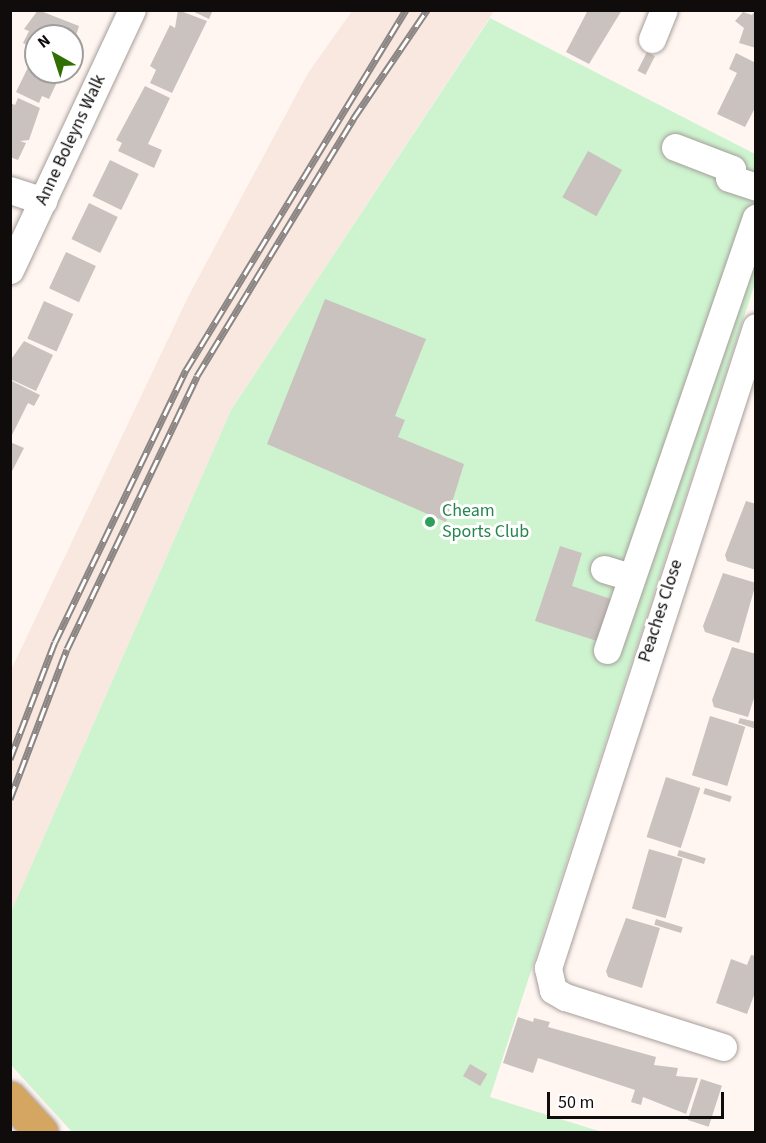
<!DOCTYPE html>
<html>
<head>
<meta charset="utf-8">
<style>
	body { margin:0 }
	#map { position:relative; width:766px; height:1143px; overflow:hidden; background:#fff6f2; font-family:"Source Sans 3",sans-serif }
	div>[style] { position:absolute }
	.built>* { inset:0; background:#f9e8e0 }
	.green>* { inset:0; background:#cdf4cf }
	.building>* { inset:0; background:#cac2be; transform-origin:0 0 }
	.roads { filter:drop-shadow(0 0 2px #a69e9a) drop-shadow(0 0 2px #a69e9a) }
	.minor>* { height:27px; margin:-13.5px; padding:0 13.5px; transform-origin:13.5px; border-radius:13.5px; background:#fff }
	.highway>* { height:33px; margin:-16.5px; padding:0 16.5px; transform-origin:16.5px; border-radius:16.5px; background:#d5a661 }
	.rail>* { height:7px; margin-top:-3.5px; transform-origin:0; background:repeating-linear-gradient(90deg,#fff 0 14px,#8b8583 0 28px); box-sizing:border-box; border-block:2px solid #8b8583 }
	.dots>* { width:16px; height:16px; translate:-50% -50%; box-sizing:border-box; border:3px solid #fff; border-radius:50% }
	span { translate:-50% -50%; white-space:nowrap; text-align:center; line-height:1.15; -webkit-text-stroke:6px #fff; paint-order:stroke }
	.street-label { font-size:18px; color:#0f0c0b }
	.leisure-label { font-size:18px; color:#27864d }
	.left { translate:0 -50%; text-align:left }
	.frame { position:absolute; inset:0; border:12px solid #0f0c0b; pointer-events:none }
	.north { position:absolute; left:24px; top:24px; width:60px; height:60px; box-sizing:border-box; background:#fff; border:2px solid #9f9e9d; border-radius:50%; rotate:321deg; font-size:16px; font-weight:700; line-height:24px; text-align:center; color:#0f0c0b }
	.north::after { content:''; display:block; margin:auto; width:21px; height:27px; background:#306f02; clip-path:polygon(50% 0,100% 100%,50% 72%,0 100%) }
	.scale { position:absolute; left:547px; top:1092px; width:177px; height:27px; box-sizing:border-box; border:3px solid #0f0c0b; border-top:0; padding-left:8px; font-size:18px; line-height:21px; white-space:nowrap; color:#0f0c0b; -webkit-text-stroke:4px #fff; paint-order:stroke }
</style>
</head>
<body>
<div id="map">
	<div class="built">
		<i style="clip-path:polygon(352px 11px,494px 11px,231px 410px,11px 912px,11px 670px,189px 295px,308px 73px)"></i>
	</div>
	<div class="green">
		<i style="clip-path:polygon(490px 18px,755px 154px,755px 283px,490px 1097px,602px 1132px,72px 1132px,11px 1065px,11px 912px,231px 410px)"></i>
	</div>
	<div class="building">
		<i style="clip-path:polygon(38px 10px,79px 26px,72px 48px,72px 36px,36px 36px,36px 49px,23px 43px,29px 31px,24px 29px)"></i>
		<i style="clip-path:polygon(178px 10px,207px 21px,172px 93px,150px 83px,156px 70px,150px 66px,170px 25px,175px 28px)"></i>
		<i style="clip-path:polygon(190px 10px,213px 10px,209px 19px)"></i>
		<i style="clip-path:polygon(588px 10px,622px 10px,589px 64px,566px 52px)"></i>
		<i style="clip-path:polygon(756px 10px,756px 48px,739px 43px,744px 28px,735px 21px,743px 12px,752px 15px)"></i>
		<i style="clip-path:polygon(36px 51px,36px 72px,57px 72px,59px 78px,49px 99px,42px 96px,39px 103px,16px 92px)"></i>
		<i style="left:647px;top:52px;width:9px;height:21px;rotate:27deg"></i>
		<i style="clip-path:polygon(736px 53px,756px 63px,756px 106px,745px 127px,717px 114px,737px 73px,729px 69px)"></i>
		<i style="clip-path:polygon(145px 86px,170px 98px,148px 144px,162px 150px,154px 168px,118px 151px,122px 143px,116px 140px)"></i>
		<i style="clip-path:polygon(18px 98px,40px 108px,29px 140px,20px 141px,26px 143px,18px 160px,10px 157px,10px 103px,15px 105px)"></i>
		<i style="left:588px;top:151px;width:39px;height:53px;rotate:29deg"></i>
		<i style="left:110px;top:160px;width:32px;height:40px;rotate:26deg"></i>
		<i style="left:89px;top:203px;width:32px;height:40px;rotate:26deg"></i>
		<i style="left:66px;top:252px;width:33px;height:40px;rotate:25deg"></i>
		<i style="clip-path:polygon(325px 299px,426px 339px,395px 416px,405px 420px,398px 437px,464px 464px,446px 522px,267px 444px)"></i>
		<i style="left:44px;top:301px;width:32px;height:41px;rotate:24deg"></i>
		<i style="clip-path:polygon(24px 341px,53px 355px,36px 391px,10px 379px,10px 361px)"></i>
		<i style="clip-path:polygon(10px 380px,40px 395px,34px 406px,28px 403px,10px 439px)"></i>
		<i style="clip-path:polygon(10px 442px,24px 448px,10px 475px)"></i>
		<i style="clip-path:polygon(746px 501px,756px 504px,756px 570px,727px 561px,725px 555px)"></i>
		<i style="clip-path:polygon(560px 546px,582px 553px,572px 586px,611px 599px,597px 641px,535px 621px)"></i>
		<i style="clip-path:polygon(723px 573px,756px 583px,739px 643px,705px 632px,703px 626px)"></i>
		<i style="clip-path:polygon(732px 647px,756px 654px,756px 692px,748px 717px,714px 707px,712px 700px)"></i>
		<i style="left:710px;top:716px;width:37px;height:62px;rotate:17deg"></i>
		<i style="clip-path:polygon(740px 718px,756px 722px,756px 729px,738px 723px)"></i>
		<i style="left:666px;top:777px;width:36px;height:63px;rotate:18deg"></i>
		<i style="left:705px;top:788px;width:28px;height:6px;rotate:17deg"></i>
		<i style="left:649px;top:849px;width:35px;height:62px;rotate:16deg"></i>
		<i style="left:679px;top:850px;width:28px;height:6px;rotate:17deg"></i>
		<i style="clip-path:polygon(626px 918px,660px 928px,642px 988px,608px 977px,606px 971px)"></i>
		<i style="left:656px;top:919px;width:28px;height:6px;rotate:17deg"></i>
		<i style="clip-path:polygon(751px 955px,756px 956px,756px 990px,747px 1014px,716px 1003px,731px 959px,747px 965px)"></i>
		<i style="clip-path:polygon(518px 1017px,533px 1022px,534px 1018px,550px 1022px,548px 1027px,656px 1057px,654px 1065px,678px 1068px,676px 1076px,698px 1078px,686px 1114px,643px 1097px,641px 1105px,631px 1102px,635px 1090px,538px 1058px,533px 1073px,503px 1063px)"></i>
		<i style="left:470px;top:1064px;width:20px;height:14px;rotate:30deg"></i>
		<i style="left:701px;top:1079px;width:22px;height:43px;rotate:18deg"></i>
	</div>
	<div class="roads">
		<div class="minor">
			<i style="left:652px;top:39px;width:31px;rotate:-68deg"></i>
			<i style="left:675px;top:147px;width:61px;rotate:21.1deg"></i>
			<i style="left:732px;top:169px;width:9px;rotate:108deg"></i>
			<i style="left:729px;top:178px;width:28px;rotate:18deg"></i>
			<i style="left:10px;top:190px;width:35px;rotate:18deg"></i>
			<i style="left:10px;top:270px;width:287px;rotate:-64.9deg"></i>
			<i style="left:604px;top:569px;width:27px;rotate:17deg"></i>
			<i style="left:607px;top:650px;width:457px;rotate:-71deg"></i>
			<i style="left:723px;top:1047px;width:166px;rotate:-162.4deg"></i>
			<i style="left:565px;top:997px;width:14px;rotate:-150deg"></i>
			<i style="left:553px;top:990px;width:23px;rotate:-103deg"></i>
			<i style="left:548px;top:968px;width:674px;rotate:-72.02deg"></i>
		</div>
		<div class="highway">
			<i style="left:10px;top:1098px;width:46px;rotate:47.6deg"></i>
		</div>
	</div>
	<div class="rail">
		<i style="left:10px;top:759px;width:125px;rotate:-69deg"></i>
		<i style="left:55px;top:642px;width:302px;rotate:-64.3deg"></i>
		<i style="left:186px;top:370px;width:422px;rotate:-58.6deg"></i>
		<i style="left:10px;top:799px;width:160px;rotate:-69.2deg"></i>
		<i style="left:67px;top:649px;width:302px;rotate:-64.5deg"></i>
		<i style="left:197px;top:376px;width:301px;rotate:-58.7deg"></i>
		<i style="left:353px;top:119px;width:132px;rotate:-55.8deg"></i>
	</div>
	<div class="dots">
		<i style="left:430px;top:522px;background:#2e9e5b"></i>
	</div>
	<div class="street-label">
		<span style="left:71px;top:140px;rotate:-65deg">Anne Boleyns Walk</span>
		<span style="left:661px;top:611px;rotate:-72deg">Peaches Close</span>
	</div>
	<div class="leisure-label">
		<span class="left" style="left:442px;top:522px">Cheam<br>Sports Club</span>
	</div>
	<div class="frame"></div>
	<div class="north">N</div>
	<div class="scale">50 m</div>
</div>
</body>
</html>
